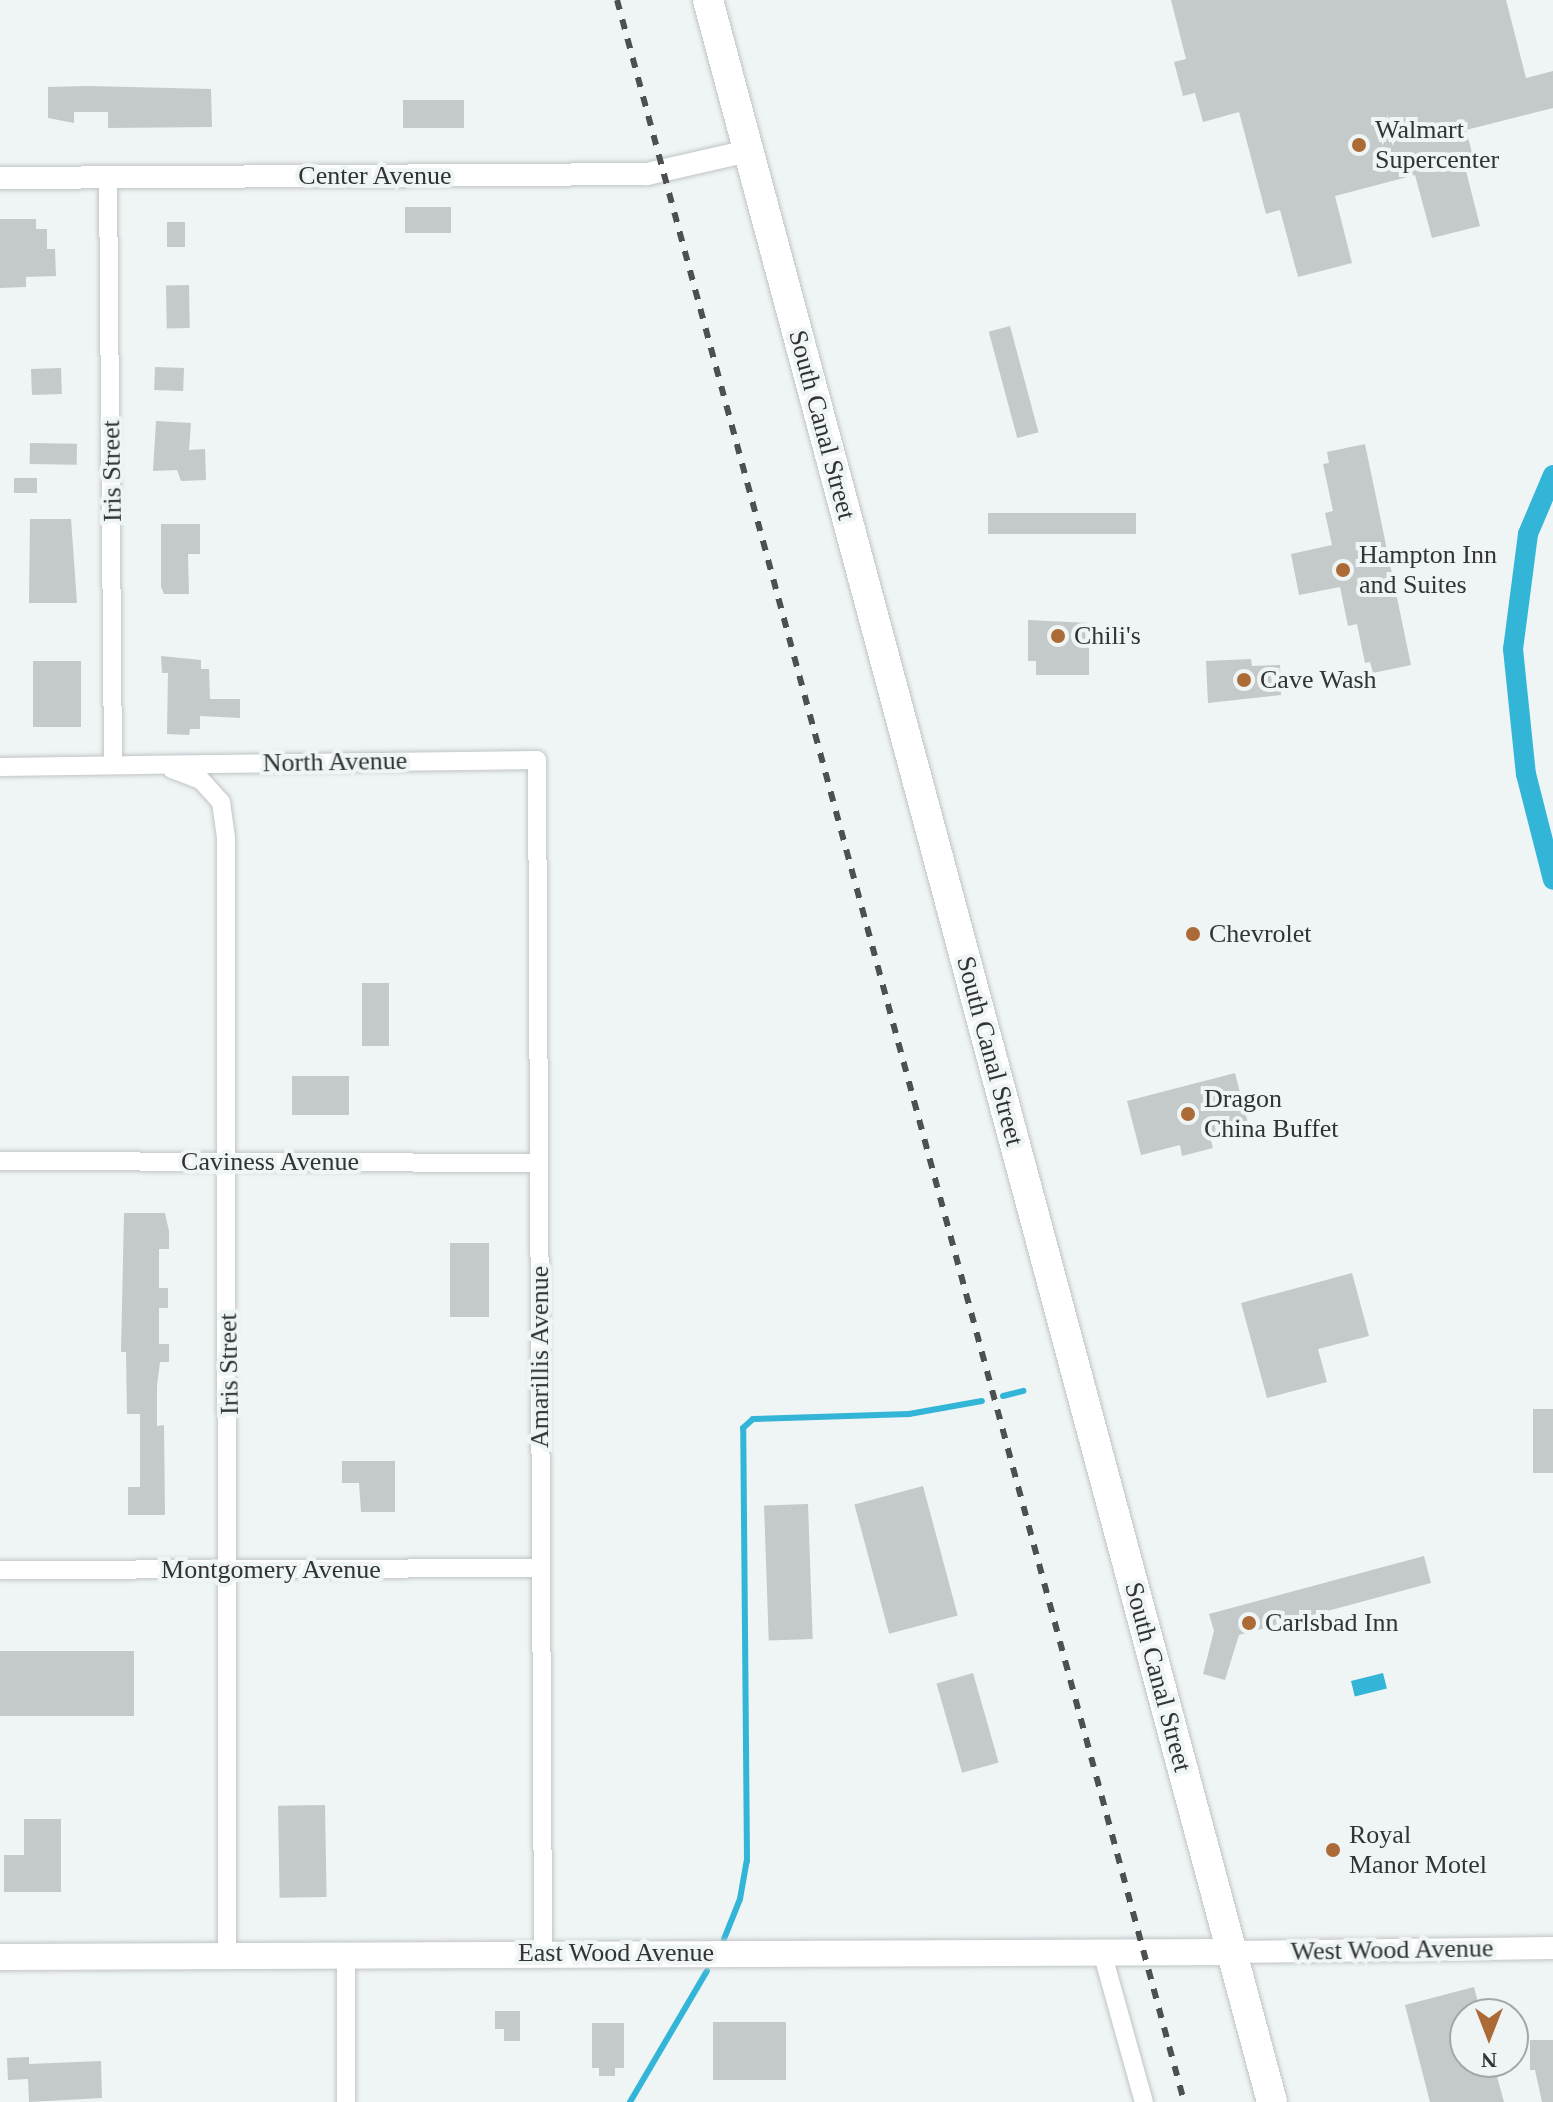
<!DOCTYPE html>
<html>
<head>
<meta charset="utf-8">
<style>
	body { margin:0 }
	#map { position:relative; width:1553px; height:2102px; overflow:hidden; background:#eff4f5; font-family:"Times New Roman",serif }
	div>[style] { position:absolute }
	.water>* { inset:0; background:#33b5d7; transform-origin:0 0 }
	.stream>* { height:6px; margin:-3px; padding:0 3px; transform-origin:3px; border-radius:3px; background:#33b5d7 }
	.canal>* { height:20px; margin:-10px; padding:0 10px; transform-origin:10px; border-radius:10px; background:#33b5d7 }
	.building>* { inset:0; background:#c4c9ca; transform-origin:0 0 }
	.roads { filter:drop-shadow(0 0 2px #c0c4c6) drop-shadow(0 0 2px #c0c4c6) }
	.minor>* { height:18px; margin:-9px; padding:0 9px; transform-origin:9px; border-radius:9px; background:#fff }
	.tertiary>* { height:22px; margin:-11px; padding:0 11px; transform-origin:11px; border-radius:11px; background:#fff }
	.secondary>* { height:26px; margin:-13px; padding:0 13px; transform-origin:13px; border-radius:13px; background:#fff }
	.trunk>* { height:30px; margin:-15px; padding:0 15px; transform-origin:15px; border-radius:15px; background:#fff }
	.rail>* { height:6px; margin-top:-3px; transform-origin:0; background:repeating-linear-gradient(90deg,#4d5051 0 10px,transparent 0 20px) }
	.dots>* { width:22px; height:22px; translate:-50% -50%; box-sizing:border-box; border:4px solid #eff4f5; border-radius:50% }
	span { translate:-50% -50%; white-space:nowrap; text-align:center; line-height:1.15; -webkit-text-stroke:8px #eff4f5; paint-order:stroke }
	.poi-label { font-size:26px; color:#313334 }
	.left { translate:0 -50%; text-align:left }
	.street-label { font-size:26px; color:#313334 }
	.north { position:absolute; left:1449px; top:1998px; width:80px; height:80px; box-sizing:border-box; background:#eff4f5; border:2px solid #a3a7a8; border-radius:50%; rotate:180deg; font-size:22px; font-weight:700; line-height:32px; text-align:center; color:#313334 }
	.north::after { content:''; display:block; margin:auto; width:28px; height:36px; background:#ac6a36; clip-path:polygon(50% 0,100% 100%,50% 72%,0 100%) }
</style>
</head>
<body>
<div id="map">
	<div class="water">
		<i style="left:1383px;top:1673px;width:16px;height:33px;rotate:76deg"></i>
	</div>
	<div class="stream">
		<i style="left:1003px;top:1396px;width:21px;rotate:-14deg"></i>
		<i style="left:724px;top:1939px;width:43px;rotate:-68.2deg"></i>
		<i style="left:740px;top:1899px;width:39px;rotate:-80deg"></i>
		<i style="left:747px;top:1861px;width:433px;rotate:-90.5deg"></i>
		<i style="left:743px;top:1428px;width:13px;rotate:-42deg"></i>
		<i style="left:753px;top:1419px;width:156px;rotate:-1.8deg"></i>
		<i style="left:909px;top:1414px;width:74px;rotate:-10.1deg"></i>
		<i style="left:630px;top:2102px;width:152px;rotate:-59.6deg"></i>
	</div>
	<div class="canal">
		<i style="left:1553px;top:475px;width:64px;rotate:113deg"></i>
		<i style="left:1528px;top:534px;width:116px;rotate:97.4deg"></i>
		<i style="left:1513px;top:649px;width:126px;rotate:84.1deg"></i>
		<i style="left:1526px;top:774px;width:109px;rotate:75.7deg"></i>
	</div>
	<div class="building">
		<i style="clip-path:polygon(1171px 0,1506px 0,1526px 78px,1553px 71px,1553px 108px,1466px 130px,1474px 160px,1464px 163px,1480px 226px,1432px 238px,1415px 175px,1335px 196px,1352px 263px,1298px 277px,1280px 210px,1266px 214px,1239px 112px,1203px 122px,1195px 93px,1183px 96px,1174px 62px,1186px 59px)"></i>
		<i style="clip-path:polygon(87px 86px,211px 89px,212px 127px,108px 128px,108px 112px,74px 112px,74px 123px,48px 118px,48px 87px)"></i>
		<i style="left:403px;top:100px;width:61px;height:28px"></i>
		<i style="left:451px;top:207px;width:26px;height:46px;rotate:90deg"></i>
		<i style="clip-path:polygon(0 219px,36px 219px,36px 229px,47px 229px,47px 249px,55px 249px,56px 276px,26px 277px,26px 287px,0 288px)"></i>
		<i style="left:167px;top:222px;width:18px;height:25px"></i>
		<i style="left:189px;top:285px;width:43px;height:23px;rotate:89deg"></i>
		<i style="left:1010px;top:326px;width:110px;height:22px;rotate:75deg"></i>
		<i style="left:155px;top:367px;width:29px;height:23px;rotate:2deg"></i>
		<i style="left:61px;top:368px;width:26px;height:30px;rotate:88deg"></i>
		<i style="clip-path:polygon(156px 421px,191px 423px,189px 450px,205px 449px,206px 480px,181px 481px,177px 470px,153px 471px)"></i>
		<i style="left:30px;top:443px;width:47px;height:21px;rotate:1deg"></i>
		<i style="clip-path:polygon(1365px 444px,1411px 665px,1373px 673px,1370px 662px,1365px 663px,1357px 624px,1348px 626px,1340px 587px,1299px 595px,1291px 554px,1332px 545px,1325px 513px,1333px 511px,1323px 464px,1329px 463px,1327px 452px)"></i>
		<i style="left:14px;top:478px;width:23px;height:15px"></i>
		<i style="left:1136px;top:513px;width:21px;height:148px;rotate:90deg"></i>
		<i style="clip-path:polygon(30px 519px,71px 519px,77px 603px,29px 603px)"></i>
		<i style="clip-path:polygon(161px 524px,200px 524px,200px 554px,188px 554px,189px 594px,164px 594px,161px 587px)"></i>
		<i style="clip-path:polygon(1028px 620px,1089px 623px,1089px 675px,1036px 675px,1036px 661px,1028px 661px)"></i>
		<i style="clip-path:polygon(161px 656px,201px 660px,201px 669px,209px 669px,210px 699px,240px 699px,240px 718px,200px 716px,200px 729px,190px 729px,189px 735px,167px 734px,168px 673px,162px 673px)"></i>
		<i style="clip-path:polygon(1251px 659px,1252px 666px,1280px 665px,1281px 695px,1208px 703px,1206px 661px)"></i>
		<i style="left:33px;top:661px;width:48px;height:66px"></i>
		<i style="left:362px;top:983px;width:27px;height:63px"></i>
		<i style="clip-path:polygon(1235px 1073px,1249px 1127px,1210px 1137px,1213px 1148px,1182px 1156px,1180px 1145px,1141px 1155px,1127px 1101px)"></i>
		<i style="left:292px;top:1076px;width:57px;height:39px"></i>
		<i style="clip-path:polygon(124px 1213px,165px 1213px,169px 1231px,169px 1249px,159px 1249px,159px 1288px,168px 1288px,168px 1308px,159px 1308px,159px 1344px,169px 1344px,169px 1362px,160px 1362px,157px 1386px,157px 1426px,164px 1425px,165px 1515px,128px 1515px,128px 1487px,140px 1487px,140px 1414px,127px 1414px,126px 1352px,121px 1352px)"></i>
		<i style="left:450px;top:1243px;width:39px;height:74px"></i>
		<i style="clip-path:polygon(1352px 1273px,1369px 1336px,1318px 1349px,1327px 1382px,1267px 1398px,1241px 1303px)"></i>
		<i style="left:1533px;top:1409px;width:20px;height:64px"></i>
		<i style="clip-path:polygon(342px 1461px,395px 1461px,395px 1512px,361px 1512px,359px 1483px,342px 1483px)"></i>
		<i style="left:923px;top:1486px;width:134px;height:71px;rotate:75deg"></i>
		<i style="left:808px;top:1504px;width:135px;height:44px;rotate:88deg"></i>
		<i style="clip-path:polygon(1424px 1556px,1431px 1583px,1239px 1635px,1225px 1680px,1203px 1674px,1214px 1631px,1209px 1614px)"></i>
		<i style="left:0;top:1651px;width:134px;height:65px"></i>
		<i style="left:973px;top:1673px;width:93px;height:38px;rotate:74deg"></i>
		<i style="left:325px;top:1805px;width:92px;height:47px;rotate:89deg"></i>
		<i style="clip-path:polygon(24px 1819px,61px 1819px,61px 1892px,4px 1892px,4px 1855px,24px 1855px)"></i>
		<i style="clip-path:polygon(1474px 1987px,1481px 2014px,1465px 2014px,1465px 2062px,1493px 2062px,1504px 2102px,1430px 2102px,1405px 2005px)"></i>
		<i style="clip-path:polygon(495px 2011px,520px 2011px,520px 2041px,504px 2041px,504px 2029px,495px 2029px)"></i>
		<i style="left:713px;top:2022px;width:73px;height:58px"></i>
		<i style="clip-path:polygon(592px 2023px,624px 2023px,624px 2068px,615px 2068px,615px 2076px,599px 2076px,599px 2068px,592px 2068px)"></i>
		<i style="clip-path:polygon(1530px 2040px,1553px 2040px,1553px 2102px,1542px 2102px,1535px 2070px,1530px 2070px)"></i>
		<i style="clip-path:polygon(29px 2057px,29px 2064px,101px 2061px,102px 2098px,29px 2102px,28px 2079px,8px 2080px,7px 2058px)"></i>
	</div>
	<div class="roads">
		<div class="minor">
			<i style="left:108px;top:178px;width:587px;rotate:89.51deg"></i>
			<i style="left:134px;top:765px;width:403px;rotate:-0.7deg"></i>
			<i style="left:537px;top:760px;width:1194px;rotate:89.71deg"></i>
			<i style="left:0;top:767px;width:143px;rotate:-0.8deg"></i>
			<i style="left:172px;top:769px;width:31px;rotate:21deg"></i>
			<i style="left:201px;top:780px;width:30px;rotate:48deg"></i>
			<i style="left:221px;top:802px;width:37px;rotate:82deg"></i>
			<i style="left:226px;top:839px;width:1118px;rotate:89.95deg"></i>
			<i style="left:0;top:1161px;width:539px;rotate:0.21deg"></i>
			<i style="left:0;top:1570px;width:541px;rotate:-0.21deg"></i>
			<i style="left:1102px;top:1952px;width:156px;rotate:74.4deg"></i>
			<i style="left:346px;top:1957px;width:145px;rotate:90deg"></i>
		</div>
		<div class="tertiary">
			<i style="left:0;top:178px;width:647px;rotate:-0.35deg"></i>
			<i style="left:647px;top:174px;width:104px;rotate:-12.8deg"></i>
			<i style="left:1231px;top:1952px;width:322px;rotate:-0.7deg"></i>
		</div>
		<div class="secondary">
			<i style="left:0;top:1957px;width:1231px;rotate:-0.23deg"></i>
		</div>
		<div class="trunk">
			<i style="left:708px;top:0;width:2176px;rotate:74.98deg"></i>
		</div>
	</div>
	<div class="rail">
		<i style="left:617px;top:0;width:2177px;rotate:74.9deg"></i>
	</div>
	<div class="dots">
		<i style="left:1359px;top:145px;background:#ac6a36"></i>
		<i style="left:1343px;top:570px;background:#ac6a36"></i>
		<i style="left:1058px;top:636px;background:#ac6a36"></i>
		<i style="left:1244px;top:680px;background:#ac6a36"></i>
		<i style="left:1193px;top:934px;background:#ac6a36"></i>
		<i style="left:1188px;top:1114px;background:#ac6a36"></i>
		<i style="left:1249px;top:1623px;background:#ac6a36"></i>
		<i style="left:1333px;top:1850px;background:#ac6a36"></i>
	</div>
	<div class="poi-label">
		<span class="left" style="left:1375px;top:145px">Walmart<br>Supercenter</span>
		<span class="left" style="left:1359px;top:570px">Hampton Inn<br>and Suites</span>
		<span class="left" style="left:1074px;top:636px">Chili's</span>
		<span class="left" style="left:1260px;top:680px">Cave Wash</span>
		<span class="left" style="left:1209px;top:934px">Chevrolet</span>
		<span class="left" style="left:1204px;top:1114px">Dragon<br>China Buffet</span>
		<span class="left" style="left:1265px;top:1623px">Carlsbad Inn</span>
		<span class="left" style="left:1349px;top:1850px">Royal<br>Manor Motel</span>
	</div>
	<div class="street-label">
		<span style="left:375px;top:176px">Center Avenue</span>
		<span style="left:822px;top:425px;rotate:75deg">South Canal Street</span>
		<span style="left:112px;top:471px;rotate:-91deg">Iris Street</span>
		<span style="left:335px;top:762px;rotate:-1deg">North Avenue</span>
		<span style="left:990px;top:1051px;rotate:75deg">South Canal Street</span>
		<span style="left:270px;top:1162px">Caviness Avenue</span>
		<span style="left:540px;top:1357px;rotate:-90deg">Amarillis Avenue</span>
		<span style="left:229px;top:1364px;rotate:-91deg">Iris Street</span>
		<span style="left:271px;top:1570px">Montgomery Avenue</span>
		<span style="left:1158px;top:1677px;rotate:75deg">South Canal Street</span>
		<span style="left:1392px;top:1950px;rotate:-1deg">West Wood Avenue</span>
		<span style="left:616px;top:1953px">East Wood Avenue</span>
	</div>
	<div class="north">N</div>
</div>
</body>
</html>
